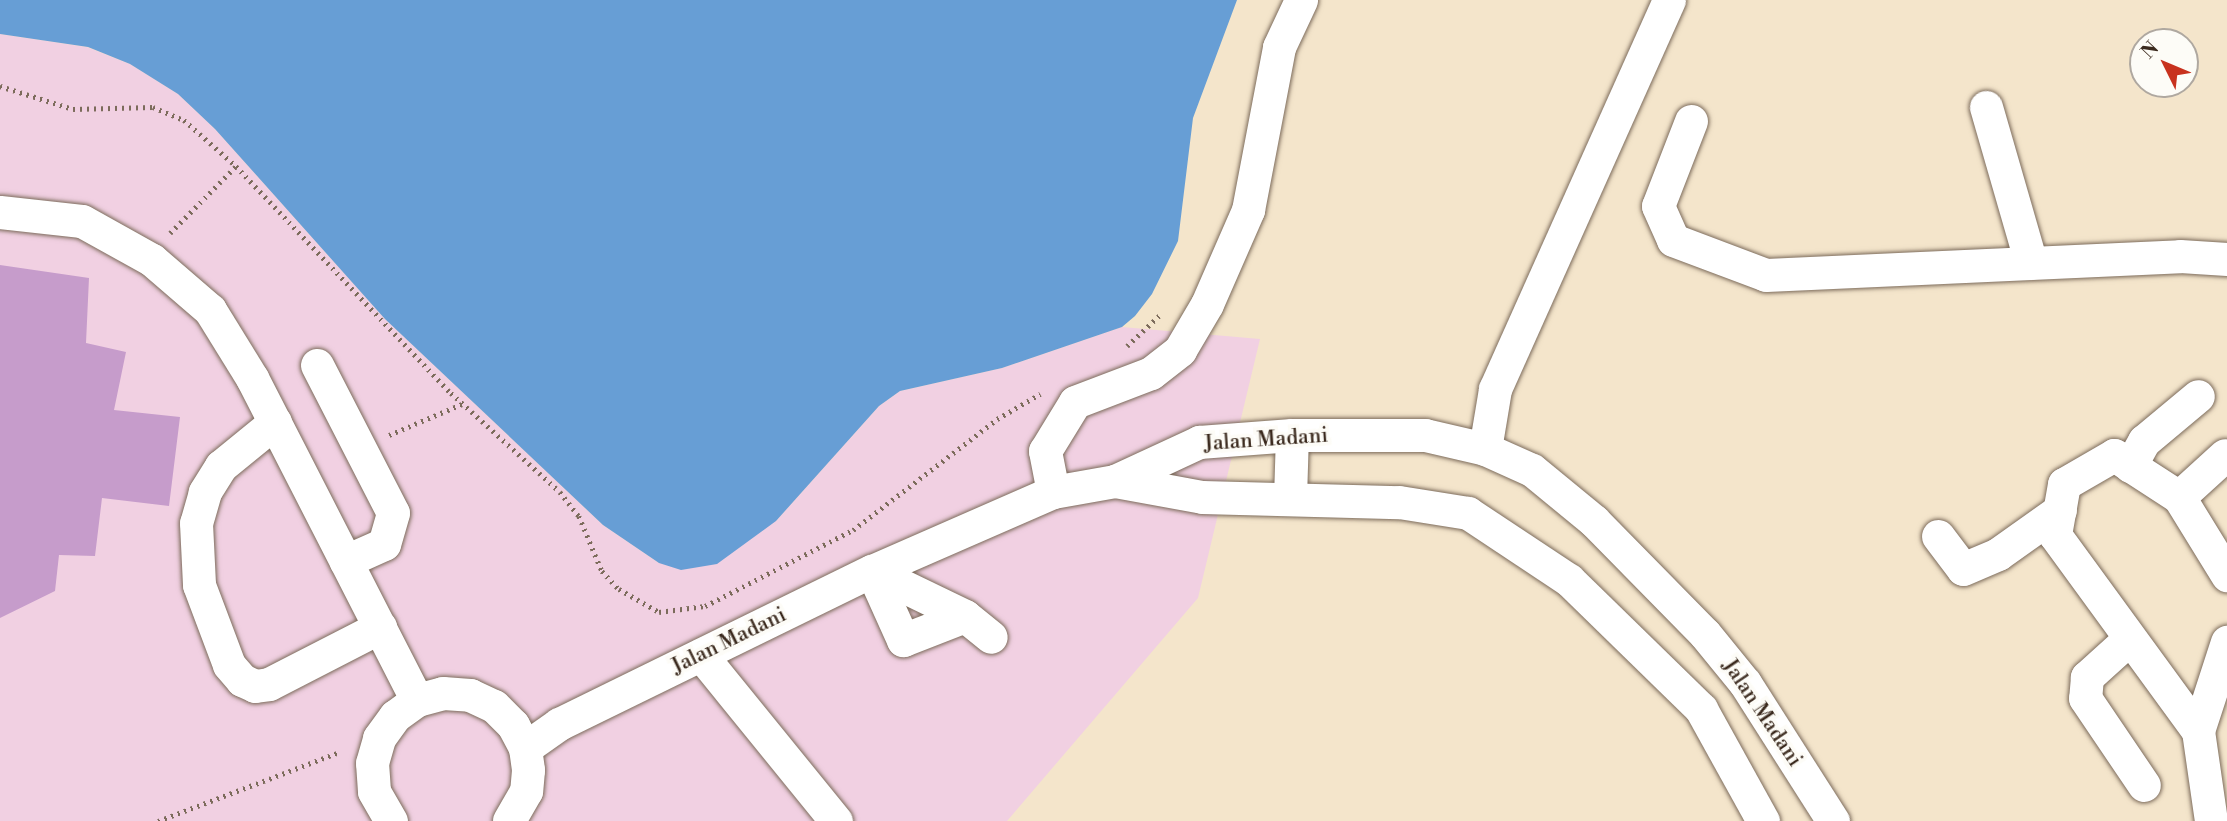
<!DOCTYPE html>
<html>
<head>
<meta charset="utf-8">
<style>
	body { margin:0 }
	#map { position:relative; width:2227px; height:821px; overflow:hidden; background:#f4e5cb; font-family:"Libre Bodoni",serif }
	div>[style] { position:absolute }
	.built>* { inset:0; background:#f1d0e2 }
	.water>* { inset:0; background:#679ed5 }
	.building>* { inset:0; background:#c69ccb }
	.path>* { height:4.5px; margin-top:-2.25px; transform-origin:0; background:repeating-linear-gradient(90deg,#7c6b5b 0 2px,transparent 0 7px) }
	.roads { filter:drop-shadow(0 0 2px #7c6b5b) drop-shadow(0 0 2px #7c6b5b) }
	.minor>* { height:33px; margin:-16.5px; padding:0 16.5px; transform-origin:16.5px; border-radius:16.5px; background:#fff }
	span { translate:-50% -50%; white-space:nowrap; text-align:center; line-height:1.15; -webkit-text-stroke:7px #fdfcf7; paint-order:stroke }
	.street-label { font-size:21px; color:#3b2a1e }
	.north { position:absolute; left:2129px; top:28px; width:70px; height:70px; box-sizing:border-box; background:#fdfcf7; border:2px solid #afa8a0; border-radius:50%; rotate:313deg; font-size:19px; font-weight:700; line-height:28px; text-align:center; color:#3b2a1e }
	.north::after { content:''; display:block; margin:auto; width:24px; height:32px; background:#c8321e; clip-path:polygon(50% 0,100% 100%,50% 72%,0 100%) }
</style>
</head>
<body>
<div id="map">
	<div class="built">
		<i style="clip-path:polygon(0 34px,87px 47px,130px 64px,178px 94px,215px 129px,385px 319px,603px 525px,659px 563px,776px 521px,879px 406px,900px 391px,1002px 368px,1122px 327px,1260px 339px,1198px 598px,1007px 821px,0 821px)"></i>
	</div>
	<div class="water">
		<i style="clip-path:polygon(0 0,1237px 0,1193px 118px,1178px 241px,1152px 294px,1135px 316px,1122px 327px,1002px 368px,900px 391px,879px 406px,776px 521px,717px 564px,681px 570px,659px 563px,603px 525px,385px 319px,215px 129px,178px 94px,130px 64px,88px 47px,0 34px)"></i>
	</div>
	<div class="building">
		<i style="clip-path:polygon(0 265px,89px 278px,86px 343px,126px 352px,114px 410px,180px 417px,169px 506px,102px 498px,95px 556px,59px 555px,55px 591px,0 618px)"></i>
	</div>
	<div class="path">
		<i style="left:0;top:86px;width:77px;rotate:17.5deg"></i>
		<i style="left:73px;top:109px;width:80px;rotate:-1.4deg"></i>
		<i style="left:153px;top:107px;width:34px;rotate:23deg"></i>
		<i style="left:184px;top:120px;width:69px;rotate:41.5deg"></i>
		<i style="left:236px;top:166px;width:313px;rotate:46.6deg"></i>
		<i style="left:451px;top:393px;width:147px;rotate:42.2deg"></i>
		<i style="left:560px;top:492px;width:31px;rotate:52deg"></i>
		<i style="left:579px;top:516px;width:60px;rotate:67.3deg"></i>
		<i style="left:602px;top:571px;width:25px;rotate:47deg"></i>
		<i style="left:619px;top:589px;width:46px;rotate:29.9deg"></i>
		<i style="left:659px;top:612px;width:46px;rotate:-7.4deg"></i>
		<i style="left:705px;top:606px;width:166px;rotate:-27.2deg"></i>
		<i style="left:853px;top:530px;width:182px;rotate:-37.6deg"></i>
		<i style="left:997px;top:419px;width:50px;rotate:-30.2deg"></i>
		<i style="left:170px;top:233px;width:94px;rotate:-45.4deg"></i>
		<i style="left:1127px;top:346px;width:48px;rotate:-43.3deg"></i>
		<i style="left:389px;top:435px;width:79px;rotate:-23deg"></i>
		<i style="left:158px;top:821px;width:195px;rotate:-20.8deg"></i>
	</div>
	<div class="roads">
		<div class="minor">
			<i style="left:1986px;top:107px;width:162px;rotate:73.9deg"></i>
			<i style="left:1691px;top:121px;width:91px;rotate:111.2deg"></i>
			<i style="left:1658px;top:206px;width:37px;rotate:66deg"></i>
			<i style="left:1673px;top:240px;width:99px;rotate:20.6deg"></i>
			<i style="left:1766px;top:275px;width:414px;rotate:-2.6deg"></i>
			<i style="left:2180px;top:256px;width:47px;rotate:3.7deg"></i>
			<i style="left:0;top:212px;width:82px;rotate:6.3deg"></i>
			<i style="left:82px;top:221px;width:80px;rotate:29.1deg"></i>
			<i style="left:152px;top:260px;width:77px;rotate:40.8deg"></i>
			<i style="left:210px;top:310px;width:80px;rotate:58.3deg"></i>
			<i style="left:252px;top:378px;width:362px;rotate:62.9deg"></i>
			<i style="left:317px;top:365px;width:166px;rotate:62.8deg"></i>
			<i style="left:393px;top:513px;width:32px;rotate:106deg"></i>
			<i style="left:384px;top:544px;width:42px;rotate:155.9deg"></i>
			<i style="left:275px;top:422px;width:70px;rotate:140.8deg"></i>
			<i style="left:221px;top:466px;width:31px;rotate:122deg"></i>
			<i style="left:205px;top:492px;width:32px;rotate:106deg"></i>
			<i style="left:196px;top:523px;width:62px;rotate:87.2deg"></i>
			<i style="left:199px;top:585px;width:85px;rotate:69.4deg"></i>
			<i style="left:229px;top:665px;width:20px;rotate:49deg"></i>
			<i style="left:242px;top:680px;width:14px;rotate:25deg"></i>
			<i style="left:255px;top:686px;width:14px;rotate:-8deg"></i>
			<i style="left:269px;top:684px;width:125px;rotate:-27.2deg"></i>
			<i style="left:1485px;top:449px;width:61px;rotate:-80.5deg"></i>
			<i style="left:1495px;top:389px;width:426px;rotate:-65.9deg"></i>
			<i style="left:2130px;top:466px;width:29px;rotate:-61deg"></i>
			<i style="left:2144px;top:441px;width:70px;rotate:-39.8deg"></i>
			<i style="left:1115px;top:481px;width:88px;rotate:10.4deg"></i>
			<i style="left:1202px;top:497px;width:197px;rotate:1.5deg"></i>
			<i style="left:1399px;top:502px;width:70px;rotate:9.1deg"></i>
			<i style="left:1468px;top:513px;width:121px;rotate:33.6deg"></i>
			<i style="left:1569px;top:580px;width:185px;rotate:44.3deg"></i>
			<i style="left:1701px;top:709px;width:128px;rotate:61deg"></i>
			<i style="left:1053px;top:492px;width:42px;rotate:-101deg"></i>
			<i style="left:1045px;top:451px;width:57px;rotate:-58.5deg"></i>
			<i style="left:1075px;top:402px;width:81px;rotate:-20.9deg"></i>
			<i style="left:1151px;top:373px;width:37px;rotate:-38deg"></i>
			<i style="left:1180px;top:350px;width:53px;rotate:-59.6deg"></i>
			<i style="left:1207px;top:304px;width:103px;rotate:-66.4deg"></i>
			<i style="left:1248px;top:210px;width:166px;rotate:-79.2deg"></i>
			<i style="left:1279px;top:47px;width:52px;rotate:-64.9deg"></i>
			<i style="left:2179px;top:497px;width:62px;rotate:-42.4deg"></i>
			<i style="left:1290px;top:498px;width:63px;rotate:-88.2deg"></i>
			<i style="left:1938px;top:536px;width:41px;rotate:52.9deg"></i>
			<i style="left:1963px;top:569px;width:38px;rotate:-23deg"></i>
			<i style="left:1998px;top:554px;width:76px;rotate:-35.4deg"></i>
			<i style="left:872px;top:571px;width:76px;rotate:65.8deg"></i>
			<i style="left:903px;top:640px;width:66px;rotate:-21.2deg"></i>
			<i style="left:872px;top:571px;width:103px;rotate:25.8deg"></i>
			<i style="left:965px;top:616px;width:33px;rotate:39deg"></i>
			<i style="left:2129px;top:639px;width:57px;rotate:137.9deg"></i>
			<i style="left:2087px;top:677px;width:21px;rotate:95deg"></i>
			<i style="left:2085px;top:698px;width:105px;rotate:55.9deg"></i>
			<i style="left:701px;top:655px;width:214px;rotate:50.9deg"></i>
			<i style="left:2198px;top:731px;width:243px;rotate:-126.1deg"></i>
			<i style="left:2055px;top:535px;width:52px;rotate:-80deg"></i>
			<i style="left:2064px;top:484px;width:58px;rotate:-30.1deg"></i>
			<i style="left:2114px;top:455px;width:77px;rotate:32.9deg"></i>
			<i style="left:2179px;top:497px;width:92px;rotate:58.4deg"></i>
			<i style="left:525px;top:748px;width:42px;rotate:-35.2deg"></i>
			<i style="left:559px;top:724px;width:348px;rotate:-26.1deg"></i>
			<i style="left:872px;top:571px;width:197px;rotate:-23.6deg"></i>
			<i style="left:1053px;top:492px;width:63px;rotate:-10.1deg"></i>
			<i style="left:1115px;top:481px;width:93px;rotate:-24.9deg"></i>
			<i style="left:1199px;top:442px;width:93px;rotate:-4.3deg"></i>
			<i style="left:1292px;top:435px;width:133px"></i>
			<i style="left:1425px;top:435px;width:62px;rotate:13.1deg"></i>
			<i style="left:1485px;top:449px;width:51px;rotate:24.1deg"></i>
			<i style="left:1532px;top:470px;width:80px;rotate:39.4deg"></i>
			<i style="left:1594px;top:521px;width:158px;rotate:45.5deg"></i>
			<i style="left:1705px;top:634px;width:63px;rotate:50.8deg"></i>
			<i style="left:1745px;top:683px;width:164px;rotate:57.5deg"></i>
			<i style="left:391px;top:821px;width:34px;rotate:-120deg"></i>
			<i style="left:374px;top:791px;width:28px;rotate:-94deg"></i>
			<i style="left:372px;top:763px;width:26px;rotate:-74deg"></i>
			<i style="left:379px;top:738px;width:27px;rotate:-54deg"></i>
			<i style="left:395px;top:716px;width:27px;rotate:-36deg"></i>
			<i style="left:417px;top:700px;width:27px;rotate:-15deg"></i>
			<i style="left:443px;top:693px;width:27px;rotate:4deg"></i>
			<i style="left:470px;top:695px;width:26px;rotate:25deg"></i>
			<i style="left:494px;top:706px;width:27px;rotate:45deg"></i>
			<i style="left:513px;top:725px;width:26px;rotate:62deg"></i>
			<i style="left:525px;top:748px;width:22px;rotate:82deg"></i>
			<i style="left:528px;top:770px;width:21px;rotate:95deg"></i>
			<i style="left:526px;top:791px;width:34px;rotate:120deg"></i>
			<i style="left:2211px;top:821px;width:91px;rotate:-98.2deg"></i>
			<i style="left:2198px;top:731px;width:94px;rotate:-72deg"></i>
		</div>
	</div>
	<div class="street-label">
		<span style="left:1266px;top:440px;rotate:-4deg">Jalan Madani</span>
		<span style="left:729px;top:641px;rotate:-26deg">Jalan Madani</span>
		<span style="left:1762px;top:713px;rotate:56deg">Jalan Madani</span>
	</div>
	<div class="north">N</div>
</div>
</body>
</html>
